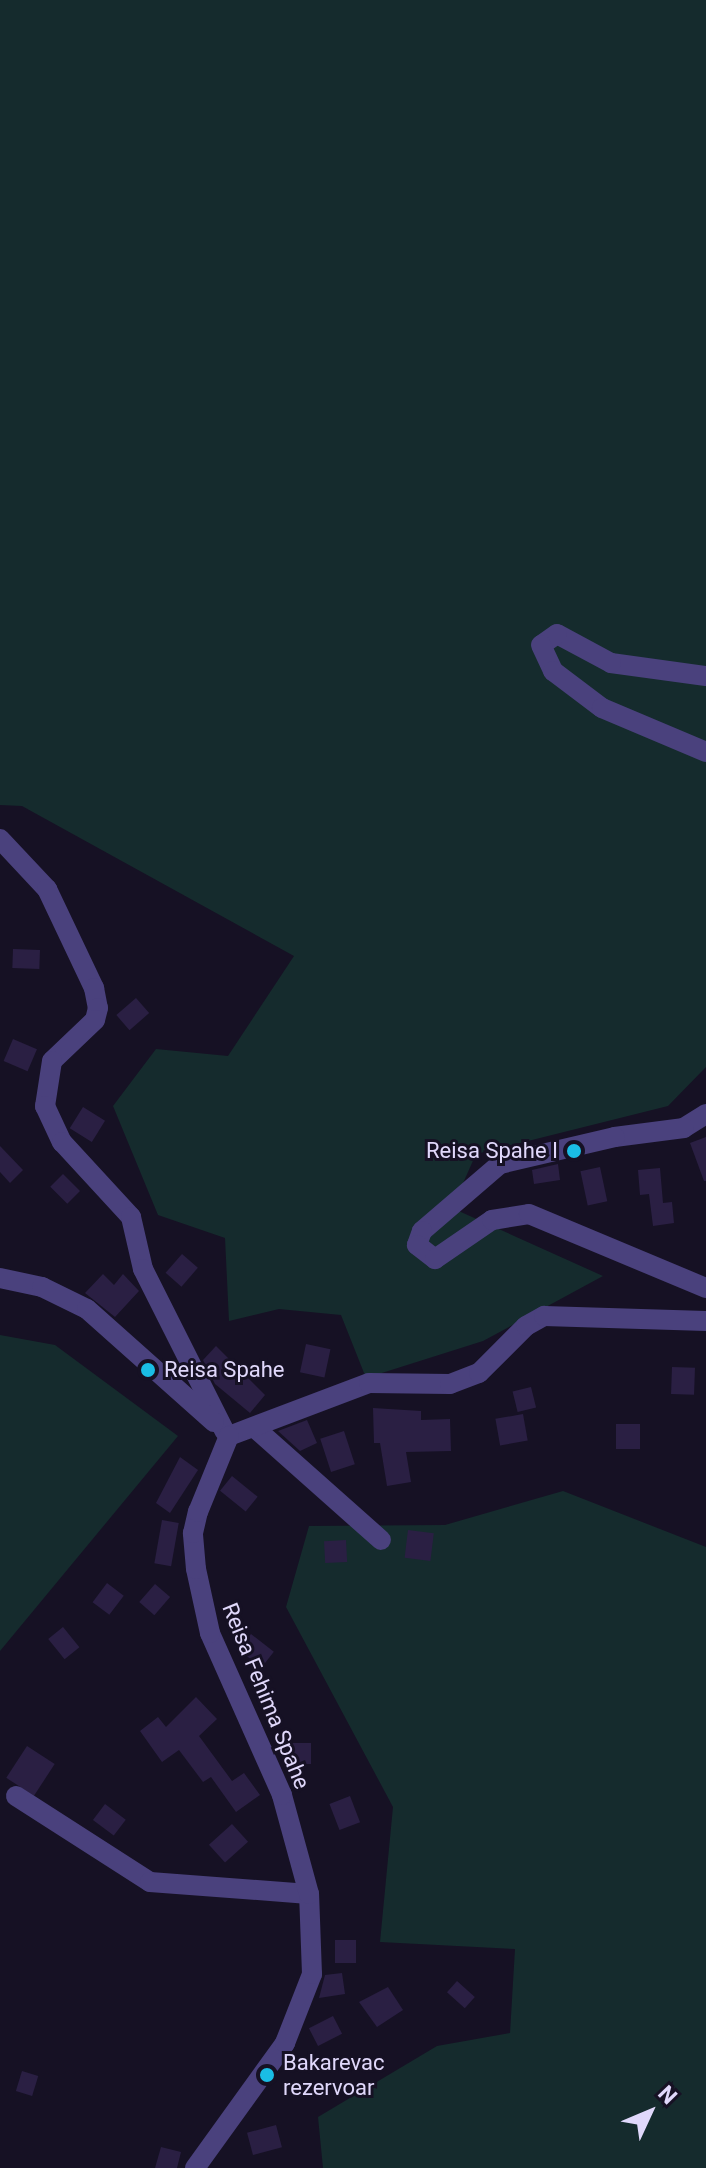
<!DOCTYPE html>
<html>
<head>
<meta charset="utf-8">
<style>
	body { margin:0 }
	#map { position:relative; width:706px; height:2168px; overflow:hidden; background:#161124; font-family:Roboto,sans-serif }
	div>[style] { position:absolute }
	.green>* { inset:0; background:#152b2d }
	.building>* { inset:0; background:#2a1f43; transform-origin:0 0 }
	.minor>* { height:20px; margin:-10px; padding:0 10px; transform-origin:10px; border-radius:10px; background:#4a417d }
	.dots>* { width:22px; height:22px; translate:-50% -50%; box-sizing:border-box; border:4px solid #161124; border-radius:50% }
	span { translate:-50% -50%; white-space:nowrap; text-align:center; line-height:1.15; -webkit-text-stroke:6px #161124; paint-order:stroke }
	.poi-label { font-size:22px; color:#e0d8fb }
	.right { translate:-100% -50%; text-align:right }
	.left { translate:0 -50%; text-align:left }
	.street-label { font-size:22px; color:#e0d8fb }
	.north { position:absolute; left:610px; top:2072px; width:80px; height:80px; -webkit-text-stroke:6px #161124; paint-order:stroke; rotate:46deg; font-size:22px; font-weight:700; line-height:32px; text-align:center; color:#e0d8fb }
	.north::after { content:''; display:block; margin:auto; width:28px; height:36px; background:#e0d8fb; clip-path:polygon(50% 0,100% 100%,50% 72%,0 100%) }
</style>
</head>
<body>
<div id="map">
	<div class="green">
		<i style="clip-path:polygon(0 0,706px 0,706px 1067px,668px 1106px,476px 1154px,452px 1208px,603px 1276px,483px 1341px,366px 1378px,341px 1315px,279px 1309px,229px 1321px,225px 1238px,158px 1215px,113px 1106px,156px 1049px,228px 1056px,294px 956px,22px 806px,0 805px)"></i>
		<i style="clip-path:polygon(0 1335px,55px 1345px,178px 1436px,0 1651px)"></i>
		<i style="clip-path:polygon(563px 1491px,706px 1547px,706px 2168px,323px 2168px,318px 2117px,437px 2046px,510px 2033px,515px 1949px,380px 1942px,393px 1807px,286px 1607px,309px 1526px,445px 1525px)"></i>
	</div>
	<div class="building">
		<i style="left:13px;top:949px;width:27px;height:19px;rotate:2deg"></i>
		<i style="left:136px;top:998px;width:20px;height:26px;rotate:49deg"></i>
		<i style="left:13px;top:1039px;width:26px;height:24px;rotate:23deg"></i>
		<i style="left:83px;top:1107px;width:26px;height:25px;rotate:32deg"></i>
		<i style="clip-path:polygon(706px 1137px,706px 1181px,704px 1181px,690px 1143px)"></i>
		<i style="clip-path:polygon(0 1146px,23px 1170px,10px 1183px,0 1172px)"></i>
		<i style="clip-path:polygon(558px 1164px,560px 1180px,534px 1184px,532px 1170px)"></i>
		<i style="left:600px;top:1167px;width:35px;height:20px;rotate:78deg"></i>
		<i style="clip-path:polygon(660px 1168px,663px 1203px,672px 1202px,674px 1223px,653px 1226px,649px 1194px,640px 1195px,638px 1170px)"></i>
		<i style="left:63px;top:1174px;width:24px;height:18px;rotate:45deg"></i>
		<i style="left:182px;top:1254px;width:21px;height:25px;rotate:41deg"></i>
		<i style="clip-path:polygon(103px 1274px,114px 1285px,123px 1274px,139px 1291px,115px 1317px,85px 1293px)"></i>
		<i style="left:306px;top:1344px;width:25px;height:29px;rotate:12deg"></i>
		<i style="clip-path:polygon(216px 1346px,265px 1395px,250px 1413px,215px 1384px,203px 1360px)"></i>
		<i style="left:672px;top:1367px;width:23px;height:27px;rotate:2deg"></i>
		<i style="left:531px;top:1387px;width:21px;height:19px;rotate:76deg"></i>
		<i style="clip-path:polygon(373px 1408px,421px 1411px,421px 1420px,450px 1419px,451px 1451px,406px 1452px,411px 1482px,387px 1486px,380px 1443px,374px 1443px)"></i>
		<i style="left:523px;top:1414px;width:27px;height:28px;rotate:80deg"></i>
		<i style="clip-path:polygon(307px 1420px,317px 1443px,300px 1451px,278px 1431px)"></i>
		<i style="left:616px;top:1424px;width:24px;height:25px"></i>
		<i style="left:344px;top:1431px;width:35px;height:25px;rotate:72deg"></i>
		<i style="clip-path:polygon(180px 1457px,198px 1470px,170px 1513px,156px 1503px)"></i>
		<i style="left:232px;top:1476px;width:33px;height:19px;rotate:39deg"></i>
		<i style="left:162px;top:1520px;width:17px;height:44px;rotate:10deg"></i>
		<i style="left:408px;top:1530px;width:26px;height:28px;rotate:7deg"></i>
		<i style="left:346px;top:1540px;width:22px;height:22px;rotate:87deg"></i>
		<i style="left:107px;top:1583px;width:21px;height:24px;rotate:37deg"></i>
		<i style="left:155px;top:1584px;width:20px;height:24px;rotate:41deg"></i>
		<i style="left:63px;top:1627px;width:26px;height:19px;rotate:51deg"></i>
		<i style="left:251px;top:1634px;width:29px;height:20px;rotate:38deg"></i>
		<i style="clip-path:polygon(196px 1697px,217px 1719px,199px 1736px,232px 1781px,244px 1773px,260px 1795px,236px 1812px,211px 1777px,203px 1782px,179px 1750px,162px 1762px,140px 1731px,158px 1717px,166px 1727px)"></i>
		<i style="left:289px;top:1743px;width:22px;height:21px"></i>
		<i style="left:27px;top:1746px;width:33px;height:38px;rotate:33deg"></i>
		<i style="left:350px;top:1796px;width:28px;height:22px;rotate:69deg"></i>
		<i style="left:105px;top:1804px;width:26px;height:20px;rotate:37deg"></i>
		<i style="left:232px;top:1824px;width:24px;height:31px;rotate:48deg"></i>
		<i style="left:335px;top:1940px;width:21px;height:23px"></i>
		<i style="clip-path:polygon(342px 1973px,345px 1994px,319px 1998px,325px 1975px)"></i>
		<i style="left:457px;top:1981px;width:24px;height:15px;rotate:42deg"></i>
		<i style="clip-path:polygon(388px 1987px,403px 2010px,377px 2027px,359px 2002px)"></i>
		<i style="left:333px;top:2016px;width:20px;height:27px;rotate:63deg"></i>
		<i style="left:22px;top:2071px;width:17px;height:21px;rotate:17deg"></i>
		<i style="left:276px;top:2125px;width:23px;height:30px;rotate:75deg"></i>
		<i style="clip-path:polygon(161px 2147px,181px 2152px,177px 2168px,155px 2168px)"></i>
	</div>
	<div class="minor">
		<i style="left:706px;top:676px;width:96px;rotate:-172.2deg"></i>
		<i style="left:611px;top:663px;width:61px;rotate:-151.8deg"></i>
		<i style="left:557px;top:634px;width:19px;rotate:145deg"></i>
		<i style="left:541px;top:645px;width:29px;rotate:65deg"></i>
		<i style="left:553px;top:671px;width:61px;rotate:37.1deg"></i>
		<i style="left:602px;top:708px;width:113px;rotate:22.9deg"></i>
		<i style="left:0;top:839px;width:69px;rotate:46.8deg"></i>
		<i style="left:47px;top:889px;width:110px;rotate:64.6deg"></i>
		<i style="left:94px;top:988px;width:20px;rotate:79deg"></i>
		<i style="left:98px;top:1008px;width:12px;rotate:104deg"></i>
		<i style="left:95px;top:1020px;width:59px;rotate:136.4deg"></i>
		<i style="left:52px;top:1061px;width:46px;rotate:98.8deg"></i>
		<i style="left:45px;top:1106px;width:40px;rotate:65deg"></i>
		<i style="left:62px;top:1142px;width:102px;rotate:47.4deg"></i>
		<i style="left:131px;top:1217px;width:53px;rotate:77deg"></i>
		<i style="left:143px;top:1269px;width:182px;rotate:63.3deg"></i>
		<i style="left:706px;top:1114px;width:26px;rotate:148deg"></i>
		<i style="left:684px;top:1128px;width:70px;rotate:172.6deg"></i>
		<i style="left:615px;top:1137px;width:118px;rotate:166.8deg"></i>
		<i style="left:500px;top:1164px;width:103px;rotate:139.3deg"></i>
		<i style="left:422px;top:1231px;width:15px;rotate:110deg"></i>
		<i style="left:417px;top:1245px;width:23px;rotate:38deg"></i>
		<i style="left:435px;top:1259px;width:69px;rotate:-34.4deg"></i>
		<i style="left:492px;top:1220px;width:37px;rotate:-9deg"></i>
		<i style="left:529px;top:1214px;width:192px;rotate:22.7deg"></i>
		<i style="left:0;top:1278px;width:43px;rotate:12.1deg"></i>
		<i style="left:42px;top:1287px;width:50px;rotate:26.1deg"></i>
		<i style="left:87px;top:1309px;width:170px;rotate:41.7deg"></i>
		<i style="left:256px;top:1429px;width:167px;rotate:41.6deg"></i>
		<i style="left:229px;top:1436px;width:150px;rotate:-20.7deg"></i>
		<i style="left:369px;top:1383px;width:81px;rotate:0.7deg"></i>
		<i style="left:450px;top:1384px;width:31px;rotate:-21deg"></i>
		<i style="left:479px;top:1373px;width:66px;rotate:-45deg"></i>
		<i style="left:526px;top:1326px;width:21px;rotate:-29deg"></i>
		<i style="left:544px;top:1316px;width:162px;rotate:1.8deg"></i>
		<i style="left:16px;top:1796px;width:159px;rotate:32.7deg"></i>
		<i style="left:150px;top:1882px;width:159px;rotate:4.3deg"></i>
		<i style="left:195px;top:2168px;width:154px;rotate:-54.2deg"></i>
		<i style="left:285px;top:2043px;width:74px;rotate:-68.6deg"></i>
		<i style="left:312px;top:1974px;width:80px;rotate:-92.1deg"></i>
		<i style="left:309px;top:1894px;width:103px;rotate:-105.3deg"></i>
		<i style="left:282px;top:1795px;width:177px;rotate:-114deg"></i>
		<i style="left:210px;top:1633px;width:66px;rotate:-102.3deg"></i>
		<i style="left:196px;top:1569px;width:36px;rotate:-95deg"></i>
		<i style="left:193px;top:1533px;width:22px;rotate:-77deg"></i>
		<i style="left:198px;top:1512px;width:82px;rotate:-67.8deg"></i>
	</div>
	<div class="dots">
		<i style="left:574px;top:1151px;background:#1abde5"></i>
		<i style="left:148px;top:1370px;background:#1abde5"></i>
		<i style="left:267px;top:2075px;background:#1abde5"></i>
	</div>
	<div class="poi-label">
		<span class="right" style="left:558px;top:1151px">Reisa Spahe I</span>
		<span class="left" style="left:164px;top:1370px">Reisa Spahe</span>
		<span class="left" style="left:283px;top:2075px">Bakarevac<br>rezervoar</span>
	</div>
	<div class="street-label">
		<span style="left:266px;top:1696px;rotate:68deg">Reisa Fehima Spahe</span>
	</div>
	<div class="north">N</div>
</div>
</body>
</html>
